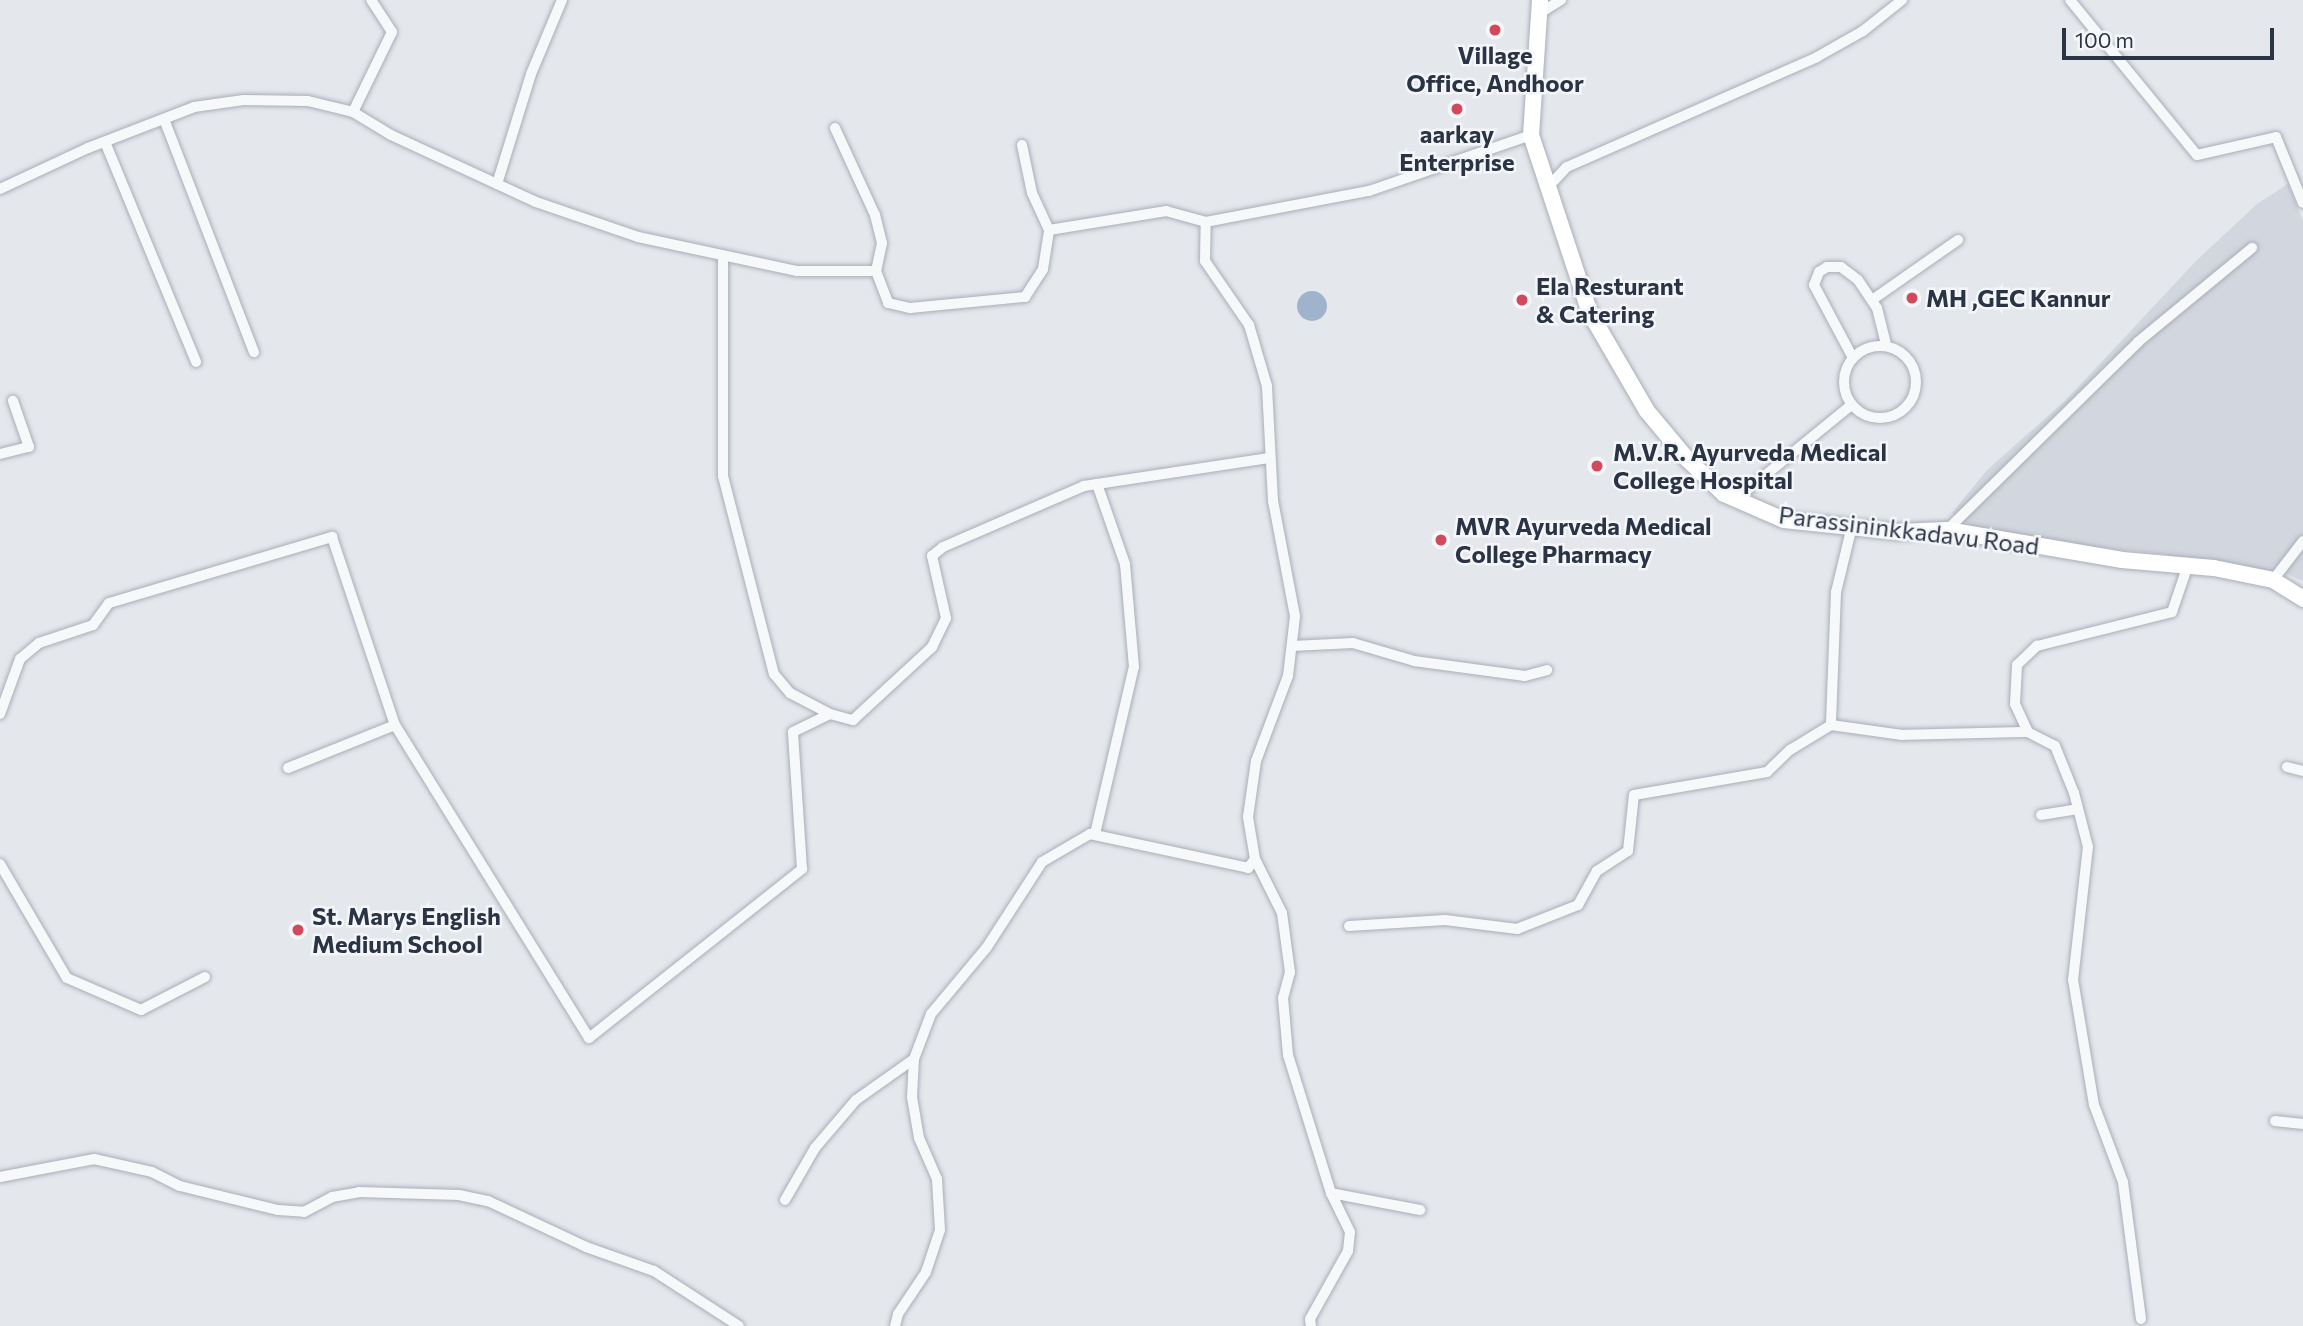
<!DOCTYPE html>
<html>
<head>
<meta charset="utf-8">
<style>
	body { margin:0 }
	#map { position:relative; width:2303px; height:1326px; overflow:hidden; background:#e4e7ec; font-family:Commissioner,sans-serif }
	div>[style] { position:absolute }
	.built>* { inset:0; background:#d2d6de }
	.water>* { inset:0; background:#9fb4cc }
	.round { border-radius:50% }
	.roads { filter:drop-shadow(0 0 2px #a9aeb7) drop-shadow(0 0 2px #a9aeb7) }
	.street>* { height:10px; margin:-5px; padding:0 5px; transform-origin:5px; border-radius:5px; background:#f7f8fa }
	.street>.ring { margin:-5px; padding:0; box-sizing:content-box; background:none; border:10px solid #f7f8fa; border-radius:50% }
	.secondary>* { height:16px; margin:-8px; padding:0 8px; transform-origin:8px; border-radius:8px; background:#fff }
	.dots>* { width:19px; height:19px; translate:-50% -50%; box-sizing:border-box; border:4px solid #f4f6f9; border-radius:50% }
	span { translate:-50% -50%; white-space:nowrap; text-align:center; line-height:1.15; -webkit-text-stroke:5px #f4f6f9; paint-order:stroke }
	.poi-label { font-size:24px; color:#2b3445; font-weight:700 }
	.left { translate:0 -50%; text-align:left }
	.street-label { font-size:24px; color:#2b3445 }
	.scale { position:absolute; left:2062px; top:28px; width:212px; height:32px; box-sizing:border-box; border:4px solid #2b3445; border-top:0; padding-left:9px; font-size:21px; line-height:24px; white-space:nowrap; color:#2b3445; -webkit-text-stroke:5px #f4f6f9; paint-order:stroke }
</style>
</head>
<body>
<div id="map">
	<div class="built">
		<i style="clip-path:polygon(2288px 184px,2303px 221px,2303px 581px,2280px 571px,2264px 574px,2163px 554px,2030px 540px,1978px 530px,1952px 513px,1987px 470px,2066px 400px,2196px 261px,2257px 204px)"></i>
	</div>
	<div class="water">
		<i class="round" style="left:1297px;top:291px;width:30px;height:30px"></i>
	</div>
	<div class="roads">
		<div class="street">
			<i style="left:2070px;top:0;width:200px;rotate:50.7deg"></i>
			<i style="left:2197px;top:155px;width:81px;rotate:-12.8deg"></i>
			<i style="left:2276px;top:137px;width:71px;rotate:67.8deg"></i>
			<i style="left:1540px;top:13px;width:25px;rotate:-32deg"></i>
			<i style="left:353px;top:112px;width:89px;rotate:-64deg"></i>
			<i style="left:392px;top:32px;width:38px;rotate:-123deg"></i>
			<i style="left:164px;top:119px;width:250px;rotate:68.9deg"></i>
			<i style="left:835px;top:128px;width:96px;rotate:65.3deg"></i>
			<i style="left:875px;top:215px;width:29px;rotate:76deg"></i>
			<i style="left:882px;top:243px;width:29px;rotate:102deg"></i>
			<i style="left:105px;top:142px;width:238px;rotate:67.5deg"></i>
			<i style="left:1022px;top:145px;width:49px;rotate:78.2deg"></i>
			<i style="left:1032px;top:193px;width:41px;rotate:65.3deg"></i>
			<i style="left:497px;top:184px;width:115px;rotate:-72.8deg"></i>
			<i style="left:531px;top:74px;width:80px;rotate:-67.3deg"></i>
			<i style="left:1549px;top:186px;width:26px;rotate:-47deg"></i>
			<i style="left:1567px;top:167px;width:273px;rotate:-23.7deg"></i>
			<i style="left:1817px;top:57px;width:53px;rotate:-29.5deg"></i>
			<i style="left:1863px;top:31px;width:50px;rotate:-38.5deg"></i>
			<i style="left:0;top:189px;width:97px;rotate:-25deg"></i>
			<i style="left:88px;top:148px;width:114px;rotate:-21.1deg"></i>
			<i style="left:194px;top:107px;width:50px;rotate:-8deg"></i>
			<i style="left:244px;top:100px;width:64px;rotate:0.9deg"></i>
			<i style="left:308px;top:101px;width:46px;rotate:13.7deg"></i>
			<i style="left:353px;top:112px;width:44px;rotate:31.2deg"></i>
			<i style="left:391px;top:135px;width:160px;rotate:24.8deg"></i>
			<i style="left:536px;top:202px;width:108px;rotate:18.9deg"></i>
			<i style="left:638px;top:237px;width:163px;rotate:12.1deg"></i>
			<i style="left:797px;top:271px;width:79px"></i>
			<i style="left:876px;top:271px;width:34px;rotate:69deg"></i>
			<i style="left:888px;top:303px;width:23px;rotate:13deg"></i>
			<i style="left:910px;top:308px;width:116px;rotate:-5.5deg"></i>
			<i style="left:1025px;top:297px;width:33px;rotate:-57deg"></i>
			<i style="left:1043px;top:269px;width:39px;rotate:-81deg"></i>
			<i style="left:1049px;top:230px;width:119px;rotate:-9.2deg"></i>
			<i style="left:1166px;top:211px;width:41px;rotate:15.4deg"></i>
			<i style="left:723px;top:258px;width:218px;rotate:90deg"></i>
			<i style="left:723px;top:476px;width:204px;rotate:75.6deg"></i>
			<i style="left:774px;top:674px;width:25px;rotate:50deg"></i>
			<i style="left:790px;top:693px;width:45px;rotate:27.7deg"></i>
			<i style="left:830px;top:714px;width:24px;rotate:15deg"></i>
			<i style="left:853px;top:720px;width:108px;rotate:-42.7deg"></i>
			<i style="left:932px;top:647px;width:32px;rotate:-64deg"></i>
			<i style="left:946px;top:618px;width:64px;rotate:-102.7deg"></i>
			<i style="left:932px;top:556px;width:14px;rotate:-39deg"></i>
			<i style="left:943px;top:547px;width:154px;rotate:-23.4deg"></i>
			<i style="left:1084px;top:486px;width:187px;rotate:-8.6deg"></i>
			<i style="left:1872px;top:300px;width:105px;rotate:-34.9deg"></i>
			<i class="ring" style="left:1844px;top:346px;width:62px;height:62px"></i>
			<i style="left:1853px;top:358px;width:83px;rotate:-118.1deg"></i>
			<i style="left:1814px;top:285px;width:14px;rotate:-69deg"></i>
			<i style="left:1819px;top:272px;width:9px;rotate:-32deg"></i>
			<i style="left:1827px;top:267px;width:14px"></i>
			<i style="left:1841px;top:267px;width:21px;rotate:37deg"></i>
			<i style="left:1858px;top:280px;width:34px;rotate:56deg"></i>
			<i style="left:1877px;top:308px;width:38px;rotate:76deg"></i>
			<i style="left:0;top:454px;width:30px;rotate:-14deg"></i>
			<i style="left:29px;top:447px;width:49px;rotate:-109.2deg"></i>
			<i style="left:1736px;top:499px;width:147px;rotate:-39.2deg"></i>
			<i style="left:1852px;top:526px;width:68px;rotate:103.6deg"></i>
			<i style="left:1836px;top:592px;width:133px;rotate:92.2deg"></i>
			<i style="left:1831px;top:725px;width:72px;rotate:8deg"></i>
			<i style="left:1902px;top:735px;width:126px;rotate:-1.4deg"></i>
			<i style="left:1947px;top:530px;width:268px;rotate:-44.5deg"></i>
			<i style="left:2138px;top:342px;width:148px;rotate:-39.5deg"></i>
			<i style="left:2273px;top:580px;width:49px;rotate:-52.4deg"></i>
			<i style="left:1292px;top:646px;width:61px;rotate:-2.8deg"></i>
			<i style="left:1353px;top:643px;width:64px;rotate:16.4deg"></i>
			<i style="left:1414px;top:661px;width:112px;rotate:7.7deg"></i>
			<i style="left:1525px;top:676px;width:23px;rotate:-15deg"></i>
			<i style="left:0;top:714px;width:59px;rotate:-70deg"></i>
			<i style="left:20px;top:659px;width:25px;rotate:-40deg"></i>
			<i style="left:39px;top:643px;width:57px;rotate:-18.4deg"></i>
			<i style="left:93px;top:625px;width:27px;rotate:-54deg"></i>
			<i style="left:109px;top:603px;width:233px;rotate:-16.5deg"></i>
			<i style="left:332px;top:537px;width:198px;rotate:71.5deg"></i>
			<i style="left:2287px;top:767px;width:16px;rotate:14deg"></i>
			<i style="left:288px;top:768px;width:115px;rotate:-21.9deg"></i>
			<i style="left:395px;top:725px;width:368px;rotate:58.2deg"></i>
			<i style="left:589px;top:1038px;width:272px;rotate:-38.4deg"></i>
			<i style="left:802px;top:869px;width:137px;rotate:-93.8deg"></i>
			<i style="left:793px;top:732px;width:41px;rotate:-25.9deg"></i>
			<i style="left:2041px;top:815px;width:37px;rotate:-9deg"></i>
			<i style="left:1095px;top:834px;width:171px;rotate:-76.9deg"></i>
			<i style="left:1134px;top:667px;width:103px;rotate:-95deg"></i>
			<i style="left:1125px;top:564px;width:85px;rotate:-109.3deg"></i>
			<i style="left:1255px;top:859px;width:60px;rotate:63.4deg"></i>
			<i style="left:1282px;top:913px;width:60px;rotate:82.3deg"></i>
			<i style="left:1290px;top:972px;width:27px;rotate:105deg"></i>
			<i style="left:1283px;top:998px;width:57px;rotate:85deg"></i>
			<i style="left:1288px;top:1055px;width:145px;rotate:72.7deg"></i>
			<i style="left:1331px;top:1193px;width:43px;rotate:64deg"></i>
			<i style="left:1350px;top:1232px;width:19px;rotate:96deg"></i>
			<i style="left:1348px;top:1251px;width:78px;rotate:119.2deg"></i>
			<i style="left:1310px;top:1319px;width:7px;rotate:82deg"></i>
			<i style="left:0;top:864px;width:132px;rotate:59.6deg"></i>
			<i style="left:67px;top:978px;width:81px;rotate:23.4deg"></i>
			<i style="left:141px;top:1010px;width:72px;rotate:-27.3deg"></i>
			<i style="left:1349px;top:926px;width:96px;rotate:-3.6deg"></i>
			<i style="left:1445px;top:920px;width:73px;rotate:7.1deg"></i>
			<i style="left:1517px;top:929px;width:66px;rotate:-21.5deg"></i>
			<i style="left:1578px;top:905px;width:39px;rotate:-61deg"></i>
			<i style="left:1597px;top:871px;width:37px;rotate:-33deg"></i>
			<i style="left:1628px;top:851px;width:56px;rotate:-83.9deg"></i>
			<i style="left:1634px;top:795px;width:135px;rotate:-9.8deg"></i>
			<i style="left:1767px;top:772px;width:32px;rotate:-44deg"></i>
			<i style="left:1790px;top:750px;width:48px;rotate:-31.4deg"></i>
			<i style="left:2275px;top:1121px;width:28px;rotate:6deg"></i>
			<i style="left:0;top:1177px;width:96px;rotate:-10.8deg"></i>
			<i style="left:94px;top:1159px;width:59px;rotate:12.6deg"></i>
			<i style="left:152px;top:1172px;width:31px;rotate:27deg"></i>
			<i style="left:180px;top:1186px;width:101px;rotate:13.8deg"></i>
			<i style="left:278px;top:1210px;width:26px;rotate:4deg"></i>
			<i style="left:304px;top:1212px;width:32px;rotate:-28deg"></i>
			<i style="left:332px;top:1197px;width:27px;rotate:-10deg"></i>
			<i style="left:359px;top:1192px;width:100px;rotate:1.7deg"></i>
			<i style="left:459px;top:1195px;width:30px;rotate:12deg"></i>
			<i style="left:488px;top:1201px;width:108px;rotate:25.1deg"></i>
			<i style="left:586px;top:1247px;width:72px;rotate:19.4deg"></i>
			<i style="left:654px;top:1271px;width:101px;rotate:32.9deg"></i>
			<i style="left:1331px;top:1193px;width:91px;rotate:10.8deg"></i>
			<i style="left:785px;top:1200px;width:60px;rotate:-60deg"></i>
			<i style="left:815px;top:1148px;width:63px;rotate:-49.5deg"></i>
			<i style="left:856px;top:1100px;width:71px;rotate:-35.3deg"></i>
			<i style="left:2141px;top:1319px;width:138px;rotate:-97.5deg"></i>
			<i style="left:2123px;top:1182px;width:82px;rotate:-110.6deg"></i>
			<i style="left:2094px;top:1105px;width:127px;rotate:-99.5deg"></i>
			<i style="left:2073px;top:980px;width:134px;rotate:-83.6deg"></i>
			<i style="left:2088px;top:847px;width:56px;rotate:-104.5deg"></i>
			<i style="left:2074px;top:793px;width:51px;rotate:-112deg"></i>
			<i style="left:2055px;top:746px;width:30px;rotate:-153deg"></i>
			<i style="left:2028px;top:732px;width:31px;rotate:-115deg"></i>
			<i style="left:2015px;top:704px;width:39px;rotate:-87deg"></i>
			<i style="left:2017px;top:665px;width:28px;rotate:-44deg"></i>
			<i style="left:2037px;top:646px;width:139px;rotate:-14.1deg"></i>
			<i style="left:2172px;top:612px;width:50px;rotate:-71.2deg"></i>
			<i style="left:895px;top:1326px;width:12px;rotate:-76deg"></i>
			<i style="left:898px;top:1314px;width:50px;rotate:-56.3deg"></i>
			<i style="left:926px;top:1272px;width:44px;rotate:-71.6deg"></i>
			<i style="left:940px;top:1230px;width:51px;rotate:-93.4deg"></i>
			<i style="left:937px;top:1179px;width:45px;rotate:-113.7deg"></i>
			<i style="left:919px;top:1138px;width:42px;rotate:-99.7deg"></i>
			<i style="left:912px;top:1097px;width:38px;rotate:-87deg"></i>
			<i style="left:914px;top:1059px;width:48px;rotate:-69.3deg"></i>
			<i style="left:931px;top:1014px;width:87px;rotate:-50.1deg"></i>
			<i style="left:987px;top:947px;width:101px;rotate:-57.1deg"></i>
			<i style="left:1042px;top:862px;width:56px;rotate:-30.3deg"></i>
			<i style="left:1090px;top:834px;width:162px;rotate:12.1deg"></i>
			<i style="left:1248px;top:868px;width:11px;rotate:-52deg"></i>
			<i style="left:1255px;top:859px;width:43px;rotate:-99.5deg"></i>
			<i style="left:1248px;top:817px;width:57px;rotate:-81.9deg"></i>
			<i style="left:1256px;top:761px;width:91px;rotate:-69.4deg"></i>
			<i style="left:1288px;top:676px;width:60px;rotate:-83.3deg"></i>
			<i style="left:1295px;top:616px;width:117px;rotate:-100.8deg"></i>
			<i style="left:1273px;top:501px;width:115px;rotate:-93deg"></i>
			<i style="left:1267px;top:386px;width:64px;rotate:-106.4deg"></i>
			<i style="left:1249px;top:325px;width:78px;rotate:-124.5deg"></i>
			<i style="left:1205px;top:261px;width:39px;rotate:-89deg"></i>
			<i style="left:1206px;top:222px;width:166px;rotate:-10.8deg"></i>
			<i style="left:1369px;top:191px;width:171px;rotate:-19.1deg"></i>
		</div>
		<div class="secondary">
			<i style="left:1540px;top:0;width:135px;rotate:93.8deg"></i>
			<i style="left:1531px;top:135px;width:188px;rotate:71.7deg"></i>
			<i style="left:1590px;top:313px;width:113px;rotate:59.8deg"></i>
			<i style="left:1647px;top:411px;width:62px;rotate:50.2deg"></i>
			<i style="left:1687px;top:459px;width:51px;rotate:43.4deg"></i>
			<i style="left:1724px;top:494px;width:65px;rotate:23.4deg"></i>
			<i style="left:1784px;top:520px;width:116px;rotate:6deg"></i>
			<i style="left:1899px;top:532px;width:48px;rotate:-2.4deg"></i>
			<i style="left:1947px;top:530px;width:178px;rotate:9.7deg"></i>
			<i style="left:2122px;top:560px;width:92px;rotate:5deg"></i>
			<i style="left:2214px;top:568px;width:60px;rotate:11.5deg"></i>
			<i style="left:2273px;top:580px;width:36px;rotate:32deg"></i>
		</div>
	</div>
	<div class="dots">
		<i style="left:1495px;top:30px;background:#d1495b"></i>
		<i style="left:1457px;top:109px;background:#d1495b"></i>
		<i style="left:1912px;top:298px;background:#d1495b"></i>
		<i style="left:1522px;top:300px;background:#d1495b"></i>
		<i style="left:1597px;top:466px;background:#d1495b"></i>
		<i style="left:1441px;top:540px;background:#d1495b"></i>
		<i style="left:298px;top:930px;background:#d1495b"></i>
	</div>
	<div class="poi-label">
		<span style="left:1495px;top:69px">Village<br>Office, Andhoor</span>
		<span style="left:1457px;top:148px">aarkay<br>Enterprise</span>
		<span class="left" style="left:1536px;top:300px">Ela Resturant<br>&amp; Catering</span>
		<span class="left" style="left:1926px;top:298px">MH ,GEC Kannur</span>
		<span class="left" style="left:1613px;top:466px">M.V.R. Ayurveda Medical<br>College Hospital</span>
		<span class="left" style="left:1455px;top:540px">MVR Ayurveda Medical<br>College Pharmacy</span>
		<span class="left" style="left:312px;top:930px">St. Marys English<br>Medium School</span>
	</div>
	<div class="street-label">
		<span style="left:1909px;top:530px;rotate:7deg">Parassininkkadavu Road</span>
	</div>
	<div class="scale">100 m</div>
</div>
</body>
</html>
